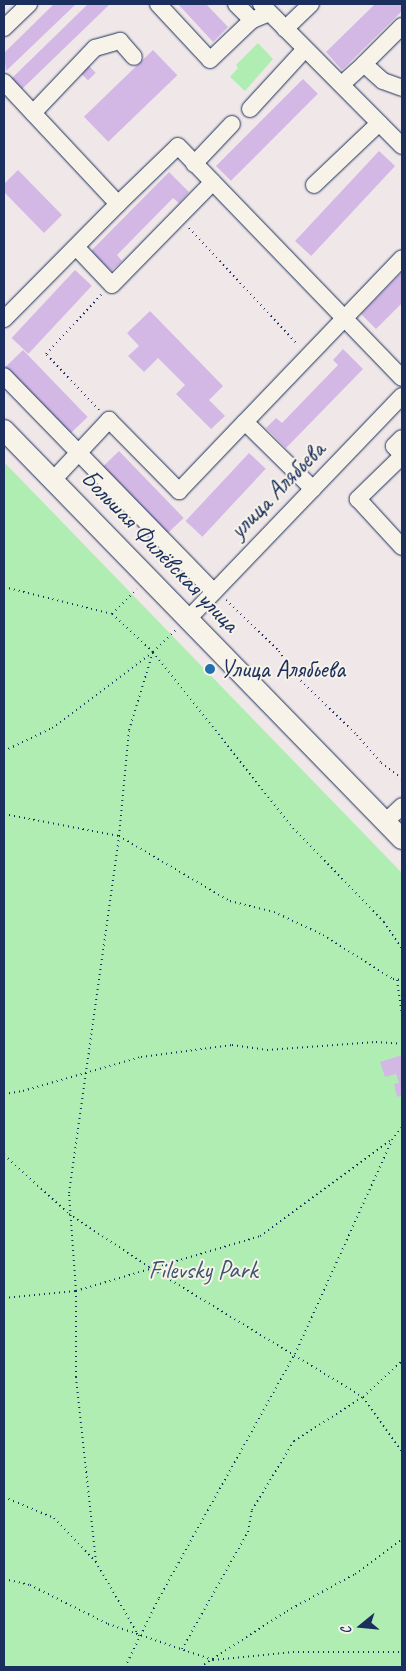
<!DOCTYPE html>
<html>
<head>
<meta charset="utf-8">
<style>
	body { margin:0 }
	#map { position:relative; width:406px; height:1671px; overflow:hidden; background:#f0e7e8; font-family:Caveat,sans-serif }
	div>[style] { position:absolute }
	.green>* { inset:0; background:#afedb3 }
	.building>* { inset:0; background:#d3b8e6; transform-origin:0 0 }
	.path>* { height:2px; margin-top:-1px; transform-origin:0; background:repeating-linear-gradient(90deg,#1b2f5e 0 1px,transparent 0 5px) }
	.roads { filter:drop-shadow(0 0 1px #1b2f5e) drop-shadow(0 0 1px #1b2f5e) }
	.minor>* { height:16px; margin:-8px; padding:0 8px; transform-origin:8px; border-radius:8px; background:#f7f3e8 }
	.major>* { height:20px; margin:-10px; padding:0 10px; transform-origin:10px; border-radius:10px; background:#f7f3e8 }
	.dots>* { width:14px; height:14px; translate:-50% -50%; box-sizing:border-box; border:2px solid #f7f3e8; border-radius:50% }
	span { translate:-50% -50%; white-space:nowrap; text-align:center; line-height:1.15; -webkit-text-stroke:4px #f7f3e8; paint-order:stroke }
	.street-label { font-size:25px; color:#1b2f5e }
	.poi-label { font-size:25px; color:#1b2f5e }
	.left { translate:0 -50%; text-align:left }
	.park-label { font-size:25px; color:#39556f }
	.frame { position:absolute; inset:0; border:5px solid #1b2f5e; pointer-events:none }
	.north { position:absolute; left:336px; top:1601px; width:50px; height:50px; -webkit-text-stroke:4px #f7f3e8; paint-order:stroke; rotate:253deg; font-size:14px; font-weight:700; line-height:20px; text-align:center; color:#1b2f5e }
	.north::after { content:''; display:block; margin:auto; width:18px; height:22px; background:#1b2f5e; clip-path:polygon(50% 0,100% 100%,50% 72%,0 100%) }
</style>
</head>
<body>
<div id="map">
	<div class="green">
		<i style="clip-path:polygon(258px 43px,273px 59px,245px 91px,230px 77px,238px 68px,236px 65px)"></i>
		<i style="clip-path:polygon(4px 462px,402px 873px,402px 1667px,4px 1667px)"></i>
	</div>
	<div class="building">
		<i style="clip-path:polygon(54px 4px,76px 4px,6px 71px,4px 53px)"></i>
		<i style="clip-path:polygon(88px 4px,110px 4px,21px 90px,11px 79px)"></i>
		<i style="clip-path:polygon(178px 4px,206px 4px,228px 27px,213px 42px)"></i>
		<i style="clip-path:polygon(375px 4px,402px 4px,402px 11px,342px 70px,326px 52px)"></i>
		<i style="left:153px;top:50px;width:35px;height:96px;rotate:46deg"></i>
		<i style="left:88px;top:65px;width:11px;height:11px;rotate:45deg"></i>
		<i style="left:303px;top:79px;width:21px;height:123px;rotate:45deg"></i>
		<i style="left:379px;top:151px;width:22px;height:123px;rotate:43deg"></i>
		<i style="clip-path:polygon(18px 170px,62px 215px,44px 233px,4px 192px,4px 184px)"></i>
		<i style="clip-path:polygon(169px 172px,189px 192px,179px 203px,173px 198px,117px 255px,122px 261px,111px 271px,91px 251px)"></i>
		<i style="left:75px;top:270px;width:23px;height:93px;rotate:43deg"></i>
		<i style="clip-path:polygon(402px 272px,402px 303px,376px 329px,361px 314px)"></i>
		<i style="clip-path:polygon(150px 311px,223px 386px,209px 400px,225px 416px,211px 429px,176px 394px,185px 385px,158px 358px,144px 372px,128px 356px,139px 346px,127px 333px)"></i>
		<i style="clip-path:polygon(343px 349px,363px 369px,286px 448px,266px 428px,276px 418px,282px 423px,338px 365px,333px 360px)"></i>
		<i style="left:23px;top:350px;width:93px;height:24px;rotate:46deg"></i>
		<i style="left:119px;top:451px;width:93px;height:24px;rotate:46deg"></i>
		<i style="left:249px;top:453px;width:23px;height:93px;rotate:43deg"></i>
		<i style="clip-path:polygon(402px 1055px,402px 1095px,397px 1097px,394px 1084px,399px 1083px,396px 1074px,385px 1077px,380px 1062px)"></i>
	</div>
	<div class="path">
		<i style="left:189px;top:228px;width:160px;rotate:47deg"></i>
		<i style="left:99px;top:410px;width:77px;rotate:-133.4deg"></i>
		<i style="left:46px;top:354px;width:81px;rotate:-47deg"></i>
		<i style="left:4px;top:587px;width:111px;rotate:14deg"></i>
		<i style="left:112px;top:614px;width:35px;rotate:-45deg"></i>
		<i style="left:226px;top:600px;width:74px;rotate:43.9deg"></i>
		<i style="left:279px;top:651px;width:32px;rotate:55deg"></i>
		<i style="left:297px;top:677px;width:83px;rotate:44deg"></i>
		<i style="left:357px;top:735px;width:37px;rotate:49deg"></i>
		<i style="left:381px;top:763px;width:26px;rotate:37deg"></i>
		<i style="left:112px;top:614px;width:56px;rotate:42.8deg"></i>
		<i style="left:153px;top:652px;width:225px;rotate:51.5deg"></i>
		<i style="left:293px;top:828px;width:131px;rotate:45.9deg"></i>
		<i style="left:384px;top:922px;width:32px;rotate:56deg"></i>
		<i style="left:4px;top:751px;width:53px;rotate:-25.6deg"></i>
		<i style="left:52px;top:728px;width:126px;rotate:-37deg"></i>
		<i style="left:4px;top:814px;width:117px;rotate:10.8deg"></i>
		<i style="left:119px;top:836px;width:129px;rotate:30.4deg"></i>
		<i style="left:230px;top:901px;width:45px;rotate:14deg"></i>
		<i style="left:274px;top:912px;width:54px;rotate:25.1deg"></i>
		<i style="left:323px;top:935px;width:83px;rotate:32.2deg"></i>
		<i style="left:393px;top:979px;width:9px;rotate:6deg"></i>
		<i style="left:397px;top:980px;width:35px;rotate:82deg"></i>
		<i style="left:4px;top:1094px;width:19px;rotate:-9deg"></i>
		<i style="left:23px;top:1091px;width:123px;rotate:-16.1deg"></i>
		<i style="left:141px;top:1057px;width:92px;rotate:-7.5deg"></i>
		<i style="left:232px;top:1045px;width:35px;rotate:8deg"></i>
		<i style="left:267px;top:1050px;width:109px;rotate:-4.2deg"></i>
		<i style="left:376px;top:1042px;width:26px;rotate:4deg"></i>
		<i style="left:4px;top:1155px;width:88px;rotate:42.2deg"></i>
		<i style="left:69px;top:1214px;width:96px;rotate:33.5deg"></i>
		<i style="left:149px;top:1267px;width:250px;rotate:31.3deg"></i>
		<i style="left:363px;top:1397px;width:67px;rotate:54.7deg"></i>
		<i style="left:4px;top:1298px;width:72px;rotate:-5.6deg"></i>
		<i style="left:76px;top:1291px;width:192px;rotate:-16.6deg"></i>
		<i style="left:260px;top:1236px;width:161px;rotate:-36.2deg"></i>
		<i style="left:4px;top:1497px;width:54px;rotate:22.8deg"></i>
		<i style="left:54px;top:1518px;width:61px;rotate:46.3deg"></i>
		<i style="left:4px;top:1579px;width:27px;rotate:13deg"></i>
		<i style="left:30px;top:1585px;width:87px;rotate:26.6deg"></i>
		<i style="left:108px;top:1624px;width:111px;rotate:18.9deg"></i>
		<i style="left:213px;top:1660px;width:80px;rotate:-5.7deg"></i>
		<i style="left:293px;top:1652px;width:109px"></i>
		<i style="left:139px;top:1636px;width:86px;rotate:-120.2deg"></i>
		<i style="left:96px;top:1562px;width:186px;rotate:-96.2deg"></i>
		<i style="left:76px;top:1377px;width:86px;rotate:-90deg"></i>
		<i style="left:76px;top:1291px;width:98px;rotate:-94.1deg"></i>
		<i style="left:69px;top:1193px;width:360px;rotate:-82deg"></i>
		<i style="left:119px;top:836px;width:106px;rotate:-84.6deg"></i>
		<i style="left:129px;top:730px;width:82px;rotate:-72.9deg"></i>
		<i style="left:153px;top:652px;width:33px;rotate:-44deg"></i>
		<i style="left:182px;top:1649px;width:134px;rotate:-60.6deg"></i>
		<i style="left:248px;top:1532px;width:22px;rotate:-80deg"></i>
		<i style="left:252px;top:1510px;width:81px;rotate:-58.7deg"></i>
		<i style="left:294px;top:1441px;width:82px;rotate:-32.5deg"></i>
		<i style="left:363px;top:1397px;width:53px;rotate:-42.7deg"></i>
		<i style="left:125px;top:1667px;width:77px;rotate:-63.8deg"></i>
		<i style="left:159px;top:1598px;width:279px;rotate:-60.9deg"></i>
		<i style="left:295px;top:1354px;width:235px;rotate:-65.6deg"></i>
		<i style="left:392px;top:1140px;width:16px;rotate:-52deg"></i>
		<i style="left:200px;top:1667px;width:103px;rotate:-32.8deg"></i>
		<i style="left:287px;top:1611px;width:77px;rotate:-28.6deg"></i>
		<i style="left:355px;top:1574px;width:59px;rotate:-36.7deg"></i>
	</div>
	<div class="roads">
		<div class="minor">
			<i style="left:158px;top:4px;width:76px;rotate:47.1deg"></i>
			<i style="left:210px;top:60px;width:58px;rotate:-43.6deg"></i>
			<i style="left:252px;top:20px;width:18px;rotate:-22deg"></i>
			<i style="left:236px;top:4px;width:23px;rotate:45deg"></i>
			<i style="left:261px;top:4px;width:200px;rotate:45.2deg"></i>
			<i style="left:402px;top:26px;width:54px;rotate:135deg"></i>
			<i style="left:364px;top:64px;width:25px;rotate:42deg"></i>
			<i style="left:383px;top:81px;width:20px;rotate:20deg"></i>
			<i style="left:4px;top:28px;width:35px;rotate:-44deg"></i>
			<i style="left:285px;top:29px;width:36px;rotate:-44deg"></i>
			<i style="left:4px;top:82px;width:167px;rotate:46.9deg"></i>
			<i style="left:118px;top:204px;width:162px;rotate:134.7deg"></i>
			<i style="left:342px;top:84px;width:30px;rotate:-42deg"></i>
			<i style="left:250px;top:109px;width:81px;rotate:-47.5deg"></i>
			<i style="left:33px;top:113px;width:90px;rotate:-46.4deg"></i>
			<i style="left:95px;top:48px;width:26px;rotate:-16deg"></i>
			<i style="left:120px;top:41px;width:21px;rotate:49deg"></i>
			<i style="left:194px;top:164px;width:55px;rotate:-46.5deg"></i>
			<i style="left:314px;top:185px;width:90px;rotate:-43.6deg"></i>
			<i style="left:118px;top:204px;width:83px;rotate:-44deg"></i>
			<i style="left:178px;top:146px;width:322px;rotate:46deg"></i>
			<i style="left:76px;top:247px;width:52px;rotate:46.5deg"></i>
			<i style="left:112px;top:285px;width:144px;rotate:-45.6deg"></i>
			<i style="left:4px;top:376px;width:301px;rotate:45.8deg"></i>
			<i style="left:402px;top:455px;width:12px;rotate:-132deg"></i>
			<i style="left:394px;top:446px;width:11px;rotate:-45deg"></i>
			<i style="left:402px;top:456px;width:62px;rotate:135.7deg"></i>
			<i style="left:358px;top:499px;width:65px;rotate:47.5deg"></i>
			<i style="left:54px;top:479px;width:81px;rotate:-47deg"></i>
			<i style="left:109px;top:420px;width:100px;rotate:45.4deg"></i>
			<i style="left:179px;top:491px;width:95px;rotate:-46.3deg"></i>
			<i style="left:313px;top:489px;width:95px;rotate:-135.4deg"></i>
			<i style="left:245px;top:422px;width:227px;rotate:-46.2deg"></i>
			<i style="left:188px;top:619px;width:309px;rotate:-46.2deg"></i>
			<i style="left:385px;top:822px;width:23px;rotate:-43deg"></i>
		</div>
		<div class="major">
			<i style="left:4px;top:430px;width:571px;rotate:45.78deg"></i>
		</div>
	</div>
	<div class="dots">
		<i style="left:210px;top:669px;background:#1f6fb2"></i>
	</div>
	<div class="street-label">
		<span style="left:277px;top:490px;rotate:-46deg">улица Алябьева</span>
		<span style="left:160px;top:551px;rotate:46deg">Большая Филёвская улица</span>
	</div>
	<div class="poi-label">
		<span class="left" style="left:220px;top:669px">Улица Алябьева</span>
	</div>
	<div class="park-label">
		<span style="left:203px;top:1270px">Filevsky Park</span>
	</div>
	<div class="frame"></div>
	<div class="north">С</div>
</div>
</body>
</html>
